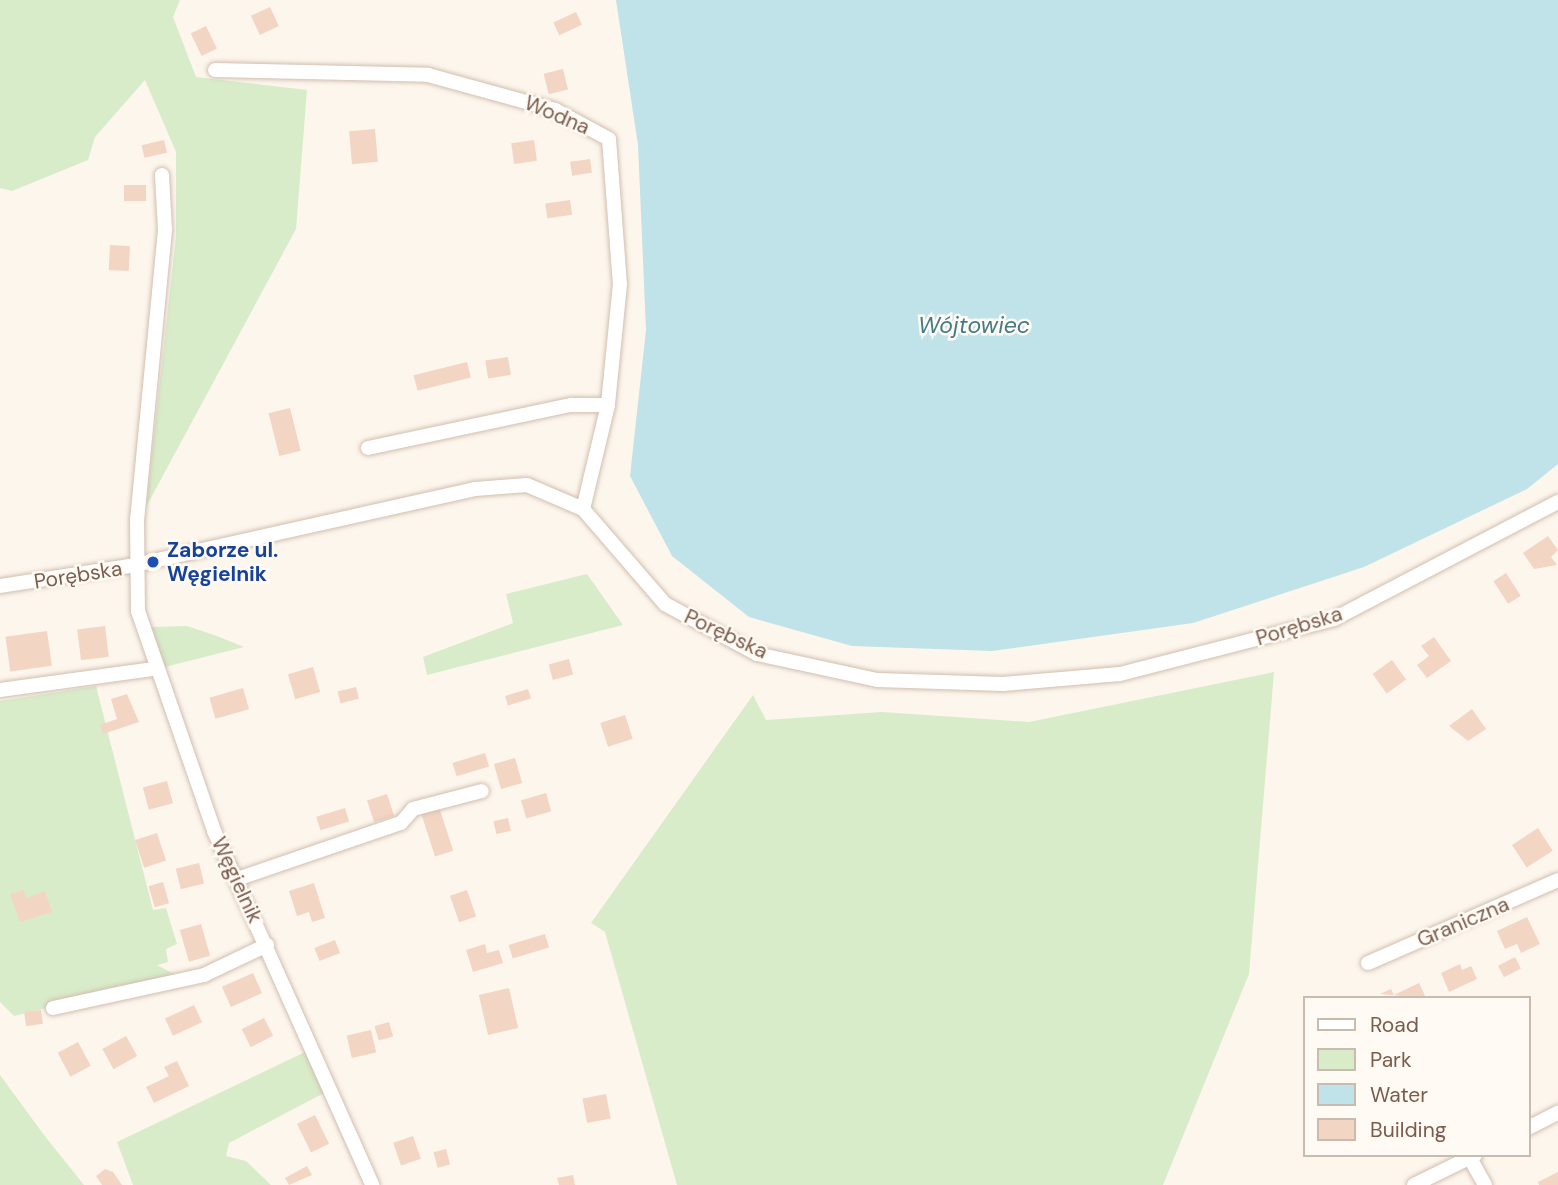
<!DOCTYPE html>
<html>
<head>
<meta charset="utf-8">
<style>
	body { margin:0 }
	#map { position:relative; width:1558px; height:1185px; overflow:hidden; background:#fdf6ec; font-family:"DM Sans",sans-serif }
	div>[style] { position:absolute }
	.green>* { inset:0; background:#d8ecc9 }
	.water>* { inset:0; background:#bfe3e8 }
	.building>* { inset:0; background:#f3d5c3; transform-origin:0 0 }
	.roads { filter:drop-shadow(0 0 2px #d1beb0) drop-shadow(0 0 2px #d1beb0) }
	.minor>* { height:14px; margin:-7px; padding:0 7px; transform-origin:7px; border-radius:7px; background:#fff }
	.dots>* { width:19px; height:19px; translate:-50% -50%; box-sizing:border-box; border:4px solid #fffaf3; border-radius:50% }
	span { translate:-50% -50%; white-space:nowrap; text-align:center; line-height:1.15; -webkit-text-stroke:5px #fffaf3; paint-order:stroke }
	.street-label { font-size:21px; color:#7a5c4d }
	.transit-label { font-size:21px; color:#164399; font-weight:700 }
	.left { translate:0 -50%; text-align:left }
	.water-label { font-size:23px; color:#437c86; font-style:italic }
	.legend { position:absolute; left:1303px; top:996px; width:228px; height:161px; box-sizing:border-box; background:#fffaf3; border:2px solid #cabbb1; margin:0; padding:9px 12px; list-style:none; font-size:21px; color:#7a5c4d }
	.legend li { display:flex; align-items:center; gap:14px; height:35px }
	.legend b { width:35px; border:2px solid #cabbb1 }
</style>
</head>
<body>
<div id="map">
	<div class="green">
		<i style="clip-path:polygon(0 0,180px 0,173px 17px,196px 77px,307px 90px,296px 229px,146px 507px,176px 236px,176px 152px,145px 80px,95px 137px,88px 160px,12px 191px,0 188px)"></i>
		<i style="clip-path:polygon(587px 574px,623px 625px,427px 675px,423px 657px,513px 623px,506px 594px)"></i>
		<i style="clip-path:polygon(187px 626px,217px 636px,244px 647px,165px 667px,150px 627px)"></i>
		<i style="clip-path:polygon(1274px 672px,1249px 974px,1163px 1185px,677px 1185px,605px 932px,591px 923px,753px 695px,766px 720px,882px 712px,1029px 722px)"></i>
		<i style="clip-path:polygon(96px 686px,153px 910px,166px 908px,177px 944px,166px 949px,168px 962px,157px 965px,178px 976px,14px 1016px,0 1002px,0 701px)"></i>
		<i style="clip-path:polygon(305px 1052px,324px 1093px,229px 1143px,226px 1156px,246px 1161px,271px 1185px,133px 1185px,117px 1142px)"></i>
		<i style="clip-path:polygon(0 1075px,44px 1135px,84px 1185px,0 1185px)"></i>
	</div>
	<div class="water">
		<i style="clip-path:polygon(616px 0,1558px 0,1558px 464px,1527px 489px,1364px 567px,1193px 623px,992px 651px,852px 646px,749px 617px,672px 556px,630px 476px,646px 330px,638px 145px)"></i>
	</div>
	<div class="building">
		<i style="left:270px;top:7px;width:21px;height:21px;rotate:65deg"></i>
		<i style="left:576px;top:12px;width:14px;height:25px;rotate:65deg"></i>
		<i style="left:206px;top:26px;width:25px;height:17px;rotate:64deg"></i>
		<i style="left:563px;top:69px;width:21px;height:20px;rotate:76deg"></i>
		<i style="left:375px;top:129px;width:33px;height:26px;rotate:85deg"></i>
		<i style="left:164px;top:140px;width:13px;height:23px;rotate:77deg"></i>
		<i style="left:534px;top:140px;width:21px;height:23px;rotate:82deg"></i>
		<i style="left:590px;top:159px;width:14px;height:20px;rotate:82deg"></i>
		<i style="left:124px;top:185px;width:22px;height:16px"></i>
		<i style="left:570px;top:200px;width:15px;height:25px;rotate:82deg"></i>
		<i style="left:110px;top:245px;width:20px;height:25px;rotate:3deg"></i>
		<i style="left:508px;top:357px;width:18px;height:23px;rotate:81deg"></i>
		<i style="left:467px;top:362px;width:16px;height:55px;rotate:76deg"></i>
		<i style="left:290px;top:408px;width:44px;height:22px;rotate:76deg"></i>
		<i style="clip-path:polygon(1548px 536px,1558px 550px,1551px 557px,1557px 565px,1534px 569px,1523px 553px)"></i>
		<i style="left:1506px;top:573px;width:27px;height:15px;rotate:57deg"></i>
		<i style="left:105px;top:626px;width:31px;height:28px;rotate:83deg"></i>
		<i style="left:47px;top:631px;width:35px;height:42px;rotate:82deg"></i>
		<i style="clip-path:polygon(1434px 637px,1451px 661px,1427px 678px,1417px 665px,1429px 656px,1421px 646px)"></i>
		<i style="left:569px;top:659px;width:16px;height:21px;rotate:75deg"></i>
		<i style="left:1392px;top:660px;width:24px;height:24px;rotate:54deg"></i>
		<i style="left:313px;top:667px;width:26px;height:26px;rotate:74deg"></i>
		<i style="left:356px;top:687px;width:12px;height:19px;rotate:76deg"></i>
		<i style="left:243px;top:688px;width:22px;height:35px;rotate:74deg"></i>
		<i style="left:528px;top:689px;width:10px;height:24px;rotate:73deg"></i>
		<i style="clip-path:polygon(127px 694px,139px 722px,103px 734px,100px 725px,117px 719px,111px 699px)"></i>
		<i style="clip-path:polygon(1472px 709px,1486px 729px,1468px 741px,1449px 726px)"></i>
		<i style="left:625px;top:715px;width:25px;height:26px;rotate:72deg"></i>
		<i style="left:485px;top:753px;width:14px;height:34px;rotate:73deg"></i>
		<i style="left:515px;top:758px;width:26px;height:22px;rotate:74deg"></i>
		<i style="left:167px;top:781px;width:23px;height:25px;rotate:75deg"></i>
		<i style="left:546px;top:793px;width:19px;height:26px;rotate:74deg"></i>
		<i style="left:387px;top:794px;width:23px;height:21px;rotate:72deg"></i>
		<i style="left:439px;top:807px;width:46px;height:19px;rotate:72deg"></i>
		<i style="left:345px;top:808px;width:14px;height:30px;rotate:73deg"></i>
		<i style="left:508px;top:818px;width:13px;height:15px;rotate:77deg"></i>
		<i style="left:1538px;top:828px;width:27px;height:31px;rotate:57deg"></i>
		<i style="left:157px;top:833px;width:29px;height:23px;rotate:72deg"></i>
		<i style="left:199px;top:863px;width:21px;height:24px;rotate:76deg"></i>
		<i style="left:163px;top:882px;width:22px;height:15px;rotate:74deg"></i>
		<i style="clip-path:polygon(314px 883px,325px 918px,312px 922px,309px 912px,297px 916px,289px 891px)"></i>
		<i style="clip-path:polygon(23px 890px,26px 898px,45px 891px,52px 912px,20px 922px,10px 894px)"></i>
		<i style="left:467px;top:890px;width:28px;height:18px;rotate:71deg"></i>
		<i style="clip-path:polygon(1527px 917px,1540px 944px,1521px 953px,1517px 944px,1505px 949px,1497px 931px)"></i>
		<i style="left:201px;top:924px;width:33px;height:22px;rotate:74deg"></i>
		<i style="left:545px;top:934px;width:14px;height:38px;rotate:73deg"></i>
		<i style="left:335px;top:940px;width:14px;height:22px;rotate:69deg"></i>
		<i style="clip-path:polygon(485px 944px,487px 953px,499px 950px,503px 963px,473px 972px,466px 950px)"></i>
		<i style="left:1515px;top:957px;width:13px;height:19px;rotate:63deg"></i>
		<i style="clip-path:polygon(1460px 964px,1462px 970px,1471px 966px,1477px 979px,1449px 992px,1441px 973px)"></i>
		<i style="left:253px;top:973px;width:22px;height:34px;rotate:66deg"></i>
		<i style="clip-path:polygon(1419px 983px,1426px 998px,1380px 994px,1391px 989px,1394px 995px)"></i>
		<i style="left:509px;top:988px;width:41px;height:31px;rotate:77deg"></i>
		<i style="left:194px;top:1005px;width:19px;height:32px;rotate:65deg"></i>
		<i style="left:41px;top:1010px;width:14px;height:17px;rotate:82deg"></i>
		<i style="left:264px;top:1018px;width:20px;height:25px;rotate:63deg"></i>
		<i style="left:389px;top:1022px;width:15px;height:15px;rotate:74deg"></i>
		<i style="left:371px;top:1030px;width:23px;height:25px;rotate:77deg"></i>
		<i style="left:126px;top:1036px;width:23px;height:27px;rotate:61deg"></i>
		<i style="left:78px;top:1042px;width:27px;height:23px;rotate:62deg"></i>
		<i style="clip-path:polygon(177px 1061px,189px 1086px,154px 1103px,146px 1087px,169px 1076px,164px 1067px)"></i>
		<i style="left:606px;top:1094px;width:25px;height:24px;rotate:79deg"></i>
		<i style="left:315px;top:1115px;width:32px;height:20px;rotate:64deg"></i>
		<i style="left:413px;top:1136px;width:24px;height:21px;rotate:71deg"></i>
		<i style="left:446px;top:1149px;width:16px;height:13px;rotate:75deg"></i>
		<i style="clip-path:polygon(307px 1166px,312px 1175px,289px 1185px,285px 1178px)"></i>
		<i style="clip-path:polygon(105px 1169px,113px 1172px,122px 1185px,102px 1185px,96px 1176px)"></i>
		<i style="clip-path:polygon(1558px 1172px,1558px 1185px,1539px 1185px,1538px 1182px)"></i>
		<i style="clip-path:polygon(573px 1175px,575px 1185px,559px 1185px,557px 1178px)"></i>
	</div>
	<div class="roads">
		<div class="minor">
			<i style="left:215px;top:70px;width:213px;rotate:1.3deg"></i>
			<i style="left:428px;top:75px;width:132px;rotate:15.4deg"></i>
			<i style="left:555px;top:110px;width:61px;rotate:28.2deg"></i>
			<i style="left:609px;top:139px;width:145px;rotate:85.7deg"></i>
			<i style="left:620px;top:284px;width:122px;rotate:95.7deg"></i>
			<i style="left:608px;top:405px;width:107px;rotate:103.5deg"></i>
			<i style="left:162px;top:175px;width:55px;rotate:86.9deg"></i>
			<i style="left:165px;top:230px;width:291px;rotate:95.5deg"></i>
			<i style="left:137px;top:520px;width:91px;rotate:89.4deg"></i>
			<i style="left:138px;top:611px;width:233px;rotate:70.9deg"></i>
			<i style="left:214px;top:831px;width:388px;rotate:65.9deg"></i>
			<i style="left:368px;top:448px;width:208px;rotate:-12deg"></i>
			<i style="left:571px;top:405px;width:37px"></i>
			<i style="left:0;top:586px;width:137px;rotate:-8.8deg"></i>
			<i style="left:135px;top:565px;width:348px;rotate:-12.6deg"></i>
			<i style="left:475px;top:489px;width:52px;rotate:-4.4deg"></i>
			<i style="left:527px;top:485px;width:61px;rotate:23.2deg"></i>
			<i style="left:583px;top:509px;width:125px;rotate:49.2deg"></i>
			<i style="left:665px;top:604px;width:105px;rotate:28.5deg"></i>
			<i style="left:757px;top:654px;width:123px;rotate:12.2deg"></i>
			<i style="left:877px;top:680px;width:126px;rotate:1.8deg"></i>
			<i style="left:1003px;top:684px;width:117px;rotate:-4.9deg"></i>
			<i style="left:1120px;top:674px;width:221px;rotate:-14.4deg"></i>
			<i style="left:1334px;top:619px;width:253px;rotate:-27.6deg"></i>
			<i style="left:0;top:690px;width:154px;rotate:-7.8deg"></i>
			<i style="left:240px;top:878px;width:170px;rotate:-18.9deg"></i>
			<i style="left:401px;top:823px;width:18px;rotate:-49deg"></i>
			<i style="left:413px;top:809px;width:71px;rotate:-14.6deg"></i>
			<i style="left:1368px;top:963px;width:207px;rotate:-23.6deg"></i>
			<i style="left:53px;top:1008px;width:155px;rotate:-12.3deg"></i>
			<i style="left:204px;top:975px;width:70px;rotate:-25.5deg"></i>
			<i style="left:1528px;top:1128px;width:34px;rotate:-27deg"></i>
			<i style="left:1470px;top:1158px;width:31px;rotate:61deg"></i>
			<i style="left:1414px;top:1185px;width:68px;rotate:-26.2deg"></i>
		</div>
	</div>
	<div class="dots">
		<i style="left:153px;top:562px;background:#1a4fb4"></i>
	</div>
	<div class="street-label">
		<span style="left:557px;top:115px;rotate:23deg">Wodna</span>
		<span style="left:78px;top:575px;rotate:-9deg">Porębska</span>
		<span style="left:1299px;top:626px;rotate:-17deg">Porębska</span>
		<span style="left:726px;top:634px;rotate:25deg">Porębska</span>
		<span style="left:237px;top:880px;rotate:65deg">Węgielnik</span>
		<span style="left:1463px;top:922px;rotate:-23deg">Graniczna</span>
	</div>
	<div class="transit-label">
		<span class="left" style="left:167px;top:562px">Zaborze ul.<br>Węgielnik</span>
	</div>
	<div class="water-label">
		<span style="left:974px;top:325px">Wójtowiec</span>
	</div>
	<ul class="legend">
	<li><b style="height:9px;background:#fff"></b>Road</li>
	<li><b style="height:19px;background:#d8ecc9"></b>Park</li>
	<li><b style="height:19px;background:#bfe3e8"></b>Water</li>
	<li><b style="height:19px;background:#f3d5c3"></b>Building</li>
	</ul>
</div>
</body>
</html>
